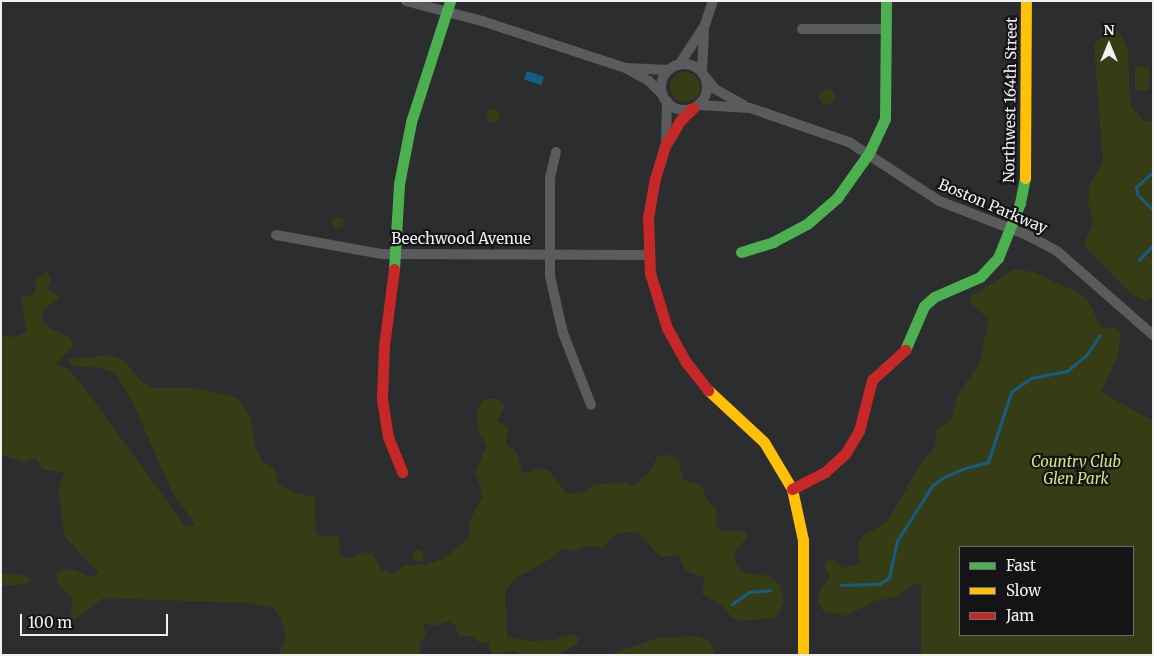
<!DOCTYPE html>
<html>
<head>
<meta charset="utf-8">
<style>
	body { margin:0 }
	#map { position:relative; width:1154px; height:656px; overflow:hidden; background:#2c2d2e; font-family:Merriweather,serif }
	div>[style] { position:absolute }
	.green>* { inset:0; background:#363d15; transform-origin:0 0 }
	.round { border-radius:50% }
	.water>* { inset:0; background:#155d82; transform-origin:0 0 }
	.stream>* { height:3px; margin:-1.5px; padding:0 1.5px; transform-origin:1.5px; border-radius:1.5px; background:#155d82 }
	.street>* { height:10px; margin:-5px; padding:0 5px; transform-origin:5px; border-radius:5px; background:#5a5b5c }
	.street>.ring { margin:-5px; padding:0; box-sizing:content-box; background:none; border:10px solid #5a5b5c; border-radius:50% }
	.fast>* { height:11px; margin:-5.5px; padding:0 5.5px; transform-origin:5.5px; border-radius:5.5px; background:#4caf50 }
	.slow>* { height:11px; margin:-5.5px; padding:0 5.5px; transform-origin:5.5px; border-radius:5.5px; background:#ffc107 }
	.jam>* { height:11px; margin:-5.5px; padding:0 5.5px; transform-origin:5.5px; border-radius:5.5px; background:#c62828 }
	span { translate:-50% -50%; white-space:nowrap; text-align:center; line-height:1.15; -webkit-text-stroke:4.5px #141416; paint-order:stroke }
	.street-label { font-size:15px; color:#f1f1f3 }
	.park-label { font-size:15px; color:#d3e581; font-style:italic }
	.frame { position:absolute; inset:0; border:2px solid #f1f1f3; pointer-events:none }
	.legend { position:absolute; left:959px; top:546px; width:175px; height:90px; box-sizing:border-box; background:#141416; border:1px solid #6c6c6e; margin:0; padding:6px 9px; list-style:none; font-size:15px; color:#f1f1f3 }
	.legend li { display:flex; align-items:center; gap:10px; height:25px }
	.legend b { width:25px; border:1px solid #6c6c6e }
	.north { position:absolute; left:1084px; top:20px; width:50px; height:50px; -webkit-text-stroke:4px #141416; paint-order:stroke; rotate:0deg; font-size:14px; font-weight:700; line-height:20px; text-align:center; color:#f1f1f3 }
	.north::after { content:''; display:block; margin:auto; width:18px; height:22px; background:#f1f1f3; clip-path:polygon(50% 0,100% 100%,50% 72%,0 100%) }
	.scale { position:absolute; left:20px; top:614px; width:148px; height:22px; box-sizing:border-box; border:2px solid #f1f1f3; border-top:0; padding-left:6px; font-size:15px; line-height:18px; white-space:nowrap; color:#f1f1f3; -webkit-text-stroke:4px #141416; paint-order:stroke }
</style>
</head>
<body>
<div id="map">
	<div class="green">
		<i style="clip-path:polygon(1118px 31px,1128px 49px,1130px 104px,1143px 121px,1153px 122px,1153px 297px,1145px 301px,1130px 293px,1086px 248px,1085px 241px,1093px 223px,1088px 203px,1090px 184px,1103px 161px,1094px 45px,1103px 34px)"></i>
		<i style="left:1135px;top:67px;width:14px;height:23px"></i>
		<i class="round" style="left:670px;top:72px;width:30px;height:30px"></i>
		<i class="round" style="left:819px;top:89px;width:16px;height:16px"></i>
		<i class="round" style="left:486px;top:109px;width:14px;height:14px"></i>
		<i class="round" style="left:332px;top:217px;width:12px;height:12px"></i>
		<i style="clip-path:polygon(evenodd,1015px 269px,1034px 272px,1079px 293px,1089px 302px,1101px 327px,1115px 328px,1121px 332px,1117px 358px,1101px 392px,1153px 421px,1153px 655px,921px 655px,921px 585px,917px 583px,896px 597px,875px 601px,845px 616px,823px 611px,818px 601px,821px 588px,830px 576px,824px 568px,826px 561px,833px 560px,842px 568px,860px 564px,858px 543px,864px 535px,887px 522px,919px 466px,935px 447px,937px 430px,951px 420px,958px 395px,979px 364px,989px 319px,970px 303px,970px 297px,1015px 269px,1133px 547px,1133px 635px,960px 635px,960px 547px,1133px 547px)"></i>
		<i style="clip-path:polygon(48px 272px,51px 280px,48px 290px,57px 294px,59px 300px,43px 309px,42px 318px,48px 327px,69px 337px,74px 345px,56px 364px,68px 369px,86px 390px,185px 526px,195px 527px,195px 524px,171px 490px,134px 405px,116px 374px,102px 368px,73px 366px,68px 359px,111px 355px,124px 361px,141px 381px,152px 388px,194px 388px,238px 398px,251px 418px,255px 446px,262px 461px,274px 468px,278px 484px,293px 492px,315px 497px,316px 534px,326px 537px,339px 535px,340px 557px,353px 557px,363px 552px,373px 554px,381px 569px,394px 574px,405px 565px,425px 565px,444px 558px,468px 539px,471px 518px,483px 496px,475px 472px,487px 445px,480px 436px,477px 422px,478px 408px,485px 399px,498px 399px,505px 406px,497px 421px,508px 427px,506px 444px,517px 452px,522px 472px,528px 473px,537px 468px,548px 470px,567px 494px,585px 492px,595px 484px,627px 483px,633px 486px,650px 471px,658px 456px,672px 455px,679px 461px,683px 480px,699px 484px,704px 488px,705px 498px,717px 509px,716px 525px,724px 531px,745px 531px,747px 537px,734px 553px,736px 564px,744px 573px,770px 576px,780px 585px,784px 601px,779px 614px,774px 618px,742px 621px,732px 618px,724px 607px,702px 594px,705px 578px,685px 571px,678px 555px,661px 557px,637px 532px,626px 532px,614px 535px,603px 548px,589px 546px,573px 551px,560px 549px,557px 555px,515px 579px,505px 591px,507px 637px,531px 641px,553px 640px,572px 634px,579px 638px,577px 644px,557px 655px,524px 655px,512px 651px,492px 655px,488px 642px,480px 643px,472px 636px,459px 637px,454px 624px,448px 621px,434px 626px,422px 623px,426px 633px,420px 644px,420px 655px,279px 655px,286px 637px,280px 616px,272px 607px,246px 603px,103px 598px,76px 619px,71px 618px,72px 597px,58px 586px,56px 573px,69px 568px,91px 577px,100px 574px,65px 537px,58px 491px,64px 472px,43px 470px,35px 458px,25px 463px,1px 454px,1px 335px,15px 337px,27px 332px,21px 297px,34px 294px,37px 278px)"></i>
		<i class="round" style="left:412px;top:550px;width:12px;height:12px"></i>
		<i style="clip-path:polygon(1px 573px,28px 576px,31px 581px,24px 584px,1px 586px)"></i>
		<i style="clip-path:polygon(697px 636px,709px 641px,716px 655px,608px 655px,658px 638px)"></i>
	</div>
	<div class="water">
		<i style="left:527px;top:71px;width:18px;height:9px;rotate:19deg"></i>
	</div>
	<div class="stream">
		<i style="left:1153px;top:172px;width:23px;rotate:139deg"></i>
		<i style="left:1136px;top:187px;width:7px;rotate:82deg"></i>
		<i style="left:1137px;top:194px;width:23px;rotate:45deg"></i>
		<i style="left:1139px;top:260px;width:21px;rotate:-47deg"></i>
		<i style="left:841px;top:585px;width:38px;rotate:-2deg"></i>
		<i style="left:879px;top:584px;width:12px;rotate:-31deg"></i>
		<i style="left:889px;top:578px;width:38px;rotate:-78deg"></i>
		<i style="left:897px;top:541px;width:65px;rotate:-57.5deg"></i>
		<i style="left:932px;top:486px;width:13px;rotate:-39deg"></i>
		<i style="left:942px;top:478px;width:22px;rotate:-24deg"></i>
		<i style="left:962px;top:469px;width:27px;rotate:-15deg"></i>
		<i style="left:988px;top:462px;width:74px;rotate:-71.8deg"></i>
		<i style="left:1011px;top:392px;width:24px;rotate:-35deg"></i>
		<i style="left:1031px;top:378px;width:37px;rotate:-11deg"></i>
		<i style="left:1067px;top:371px;width:26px;rotate:-40deg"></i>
		<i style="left:1087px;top:354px;width:23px;rotate:-56deg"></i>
		<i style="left:732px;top:604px;width:21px;rotate:-35deg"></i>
		<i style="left:749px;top:592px;width:21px;rotate:-5deg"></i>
	</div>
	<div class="street">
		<i style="left:406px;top:1px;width:79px;rotate:14.7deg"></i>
		<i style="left:482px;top:21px;width:151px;rotate:18.1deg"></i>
		<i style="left:626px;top:68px;width:43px;rotate:2.7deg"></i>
		<i style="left:802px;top:29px;width:84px"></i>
		<i class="ring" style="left:661px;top:64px;width:36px;height:36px"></i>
		<i style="left:679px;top:65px;width:48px;rotate:-57deg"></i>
		<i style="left:705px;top:25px;width:25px;rotate:-72deg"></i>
		<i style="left:629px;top:70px;width:23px;rotate:29deg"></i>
		<i style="left:649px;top:81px;width:20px;rotate:45deg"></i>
		<i style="left:702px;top:72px;width:41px;rotate:-87.2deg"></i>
		<i style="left:706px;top:78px;width:14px;rotate:51deg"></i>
		<i style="left:715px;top:89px;width:33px;rotate:29deg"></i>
		<i style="left:698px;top:105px;width:52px;rotate:3.3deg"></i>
		<i style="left:750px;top:108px;width:105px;rotate:19deg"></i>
		<i style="left:849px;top:142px;width:108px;rotate:33.2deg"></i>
		<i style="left:939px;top:201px;width:92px;rotate:21deg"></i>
		<i style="left:1025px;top:234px;width:36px;rotate:28deg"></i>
		<i style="left:1057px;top:251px;width:128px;rotate:41.2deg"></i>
		<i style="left:666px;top:143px;width:42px;rotate:-88.6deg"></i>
		<i style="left:556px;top:152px;width:26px;rotate:103deg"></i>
		<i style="left:550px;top:177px;width:99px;rotate:90deg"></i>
		<i style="left:550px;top:276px;width:58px;rotate:77.2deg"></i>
		<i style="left:563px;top:333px;width:77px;rotate:68.7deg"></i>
		<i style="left:276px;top:235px;width:108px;rotate:10.2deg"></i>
		<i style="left:382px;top:254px;width:266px;rotate:0.2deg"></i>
	</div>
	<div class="fast">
		<i style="left:741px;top:252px;width:34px;rotate:-17deg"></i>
		<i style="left:773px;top:242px;width:38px;rotate:-28deg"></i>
		<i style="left:807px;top:224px;width:40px;rotate:-41deg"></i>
		<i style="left:837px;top:198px;width:55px;rotate:-54.6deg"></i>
		<i style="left:869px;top:153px;width:38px;rotate:-65deg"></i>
		<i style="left:885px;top:119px;width:118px;rotate:-89.5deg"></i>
		<i style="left:394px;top:269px;width:85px;rotate:-86.6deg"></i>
		<i style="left:399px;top:184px;width:63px;rotate:-79deg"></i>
		<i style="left:411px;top:122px;width:127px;rotate:-72.1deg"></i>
		<i style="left:905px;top:350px;width:48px;rotate:-66.6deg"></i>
		<i style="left:924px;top:306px;width:13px;rotate:-42deg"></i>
		<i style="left:934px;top:297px;width:50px;rotate:-23.5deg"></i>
		<i style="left:980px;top:277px;width:26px;rotate:-47deg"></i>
		<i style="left:998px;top:258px;width:59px;rotate:-68.2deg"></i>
		<i style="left:1020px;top:203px;width:25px;rotate:-79deg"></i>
	</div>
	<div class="slow">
		<i style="left:1025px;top:178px;width:177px;rotate:-89.7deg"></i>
		<i style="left:708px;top:390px;width:76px;rotate:42.9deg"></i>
		<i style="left:764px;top:442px;width:55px;rotate:59.2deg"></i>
		<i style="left:792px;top:489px;width:52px;rotate:77.8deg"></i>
		<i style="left:803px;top:540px;width:115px;rotate:90deg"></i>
	</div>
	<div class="jam">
		<i style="left:693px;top:108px;width:18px;rotate:135deg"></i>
		<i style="left:680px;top:121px;width:29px;rotate:121deg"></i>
		<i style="left:665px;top:146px;width:34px;rotate:107deg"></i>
		<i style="left:655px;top:178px;width:39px;rotate:100deg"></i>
		<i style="left:648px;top:216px;width:57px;rotate:88deg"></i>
		<i style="left:650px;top:273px;width:58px;rotate:72.8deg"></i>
		<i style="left:667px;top:328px;width:39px;rotate:61deg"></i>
		<i style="left:686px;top:362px;width:36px;rotate:52deg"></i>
		<i style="left:394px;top:269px;width:78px;rotate:97.4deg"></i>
		<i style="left:384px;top:346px;width:53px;rotate:92.2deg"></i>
		<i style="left:382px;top:399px;width:38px;rotate:81deg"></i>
		<i style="left:388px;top:437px;width:38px;rotate:68deg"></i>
		<i style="left:792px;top:489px;width:37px;rotate:-27deg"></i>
		<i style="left:825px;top:472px;width:27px;rotate:-42deg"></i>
		<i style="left:845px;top:454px;width:27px;rotate:-59deg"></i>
		<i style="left:859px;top:431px;width:53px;rotate:-75.7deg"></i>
		<i style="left:872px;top:380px;width:45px;rotate:-42.3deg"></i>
	</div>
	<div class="street-label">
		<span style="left:1010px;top:100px;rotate:-89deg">Northwest 164th Street</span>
		<span style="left:993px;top:206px;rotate:23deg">Boston Parkway</span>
		<span style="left:461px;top:239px">Beechwood Avenue</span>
	</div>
	<div class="park-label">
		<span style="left:1076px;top:470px">Country Club<br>Glen Park</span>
	</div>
	<div class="frame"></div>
	<ul class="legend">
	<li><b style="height:6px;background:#4caf50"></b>Fast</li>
	<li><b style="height:6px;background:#ffc107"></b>Slow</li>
	<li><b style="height:6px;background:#c62828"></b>Jam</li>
	</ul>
	<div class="north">N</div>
	<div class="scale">100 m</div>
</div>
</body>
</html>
